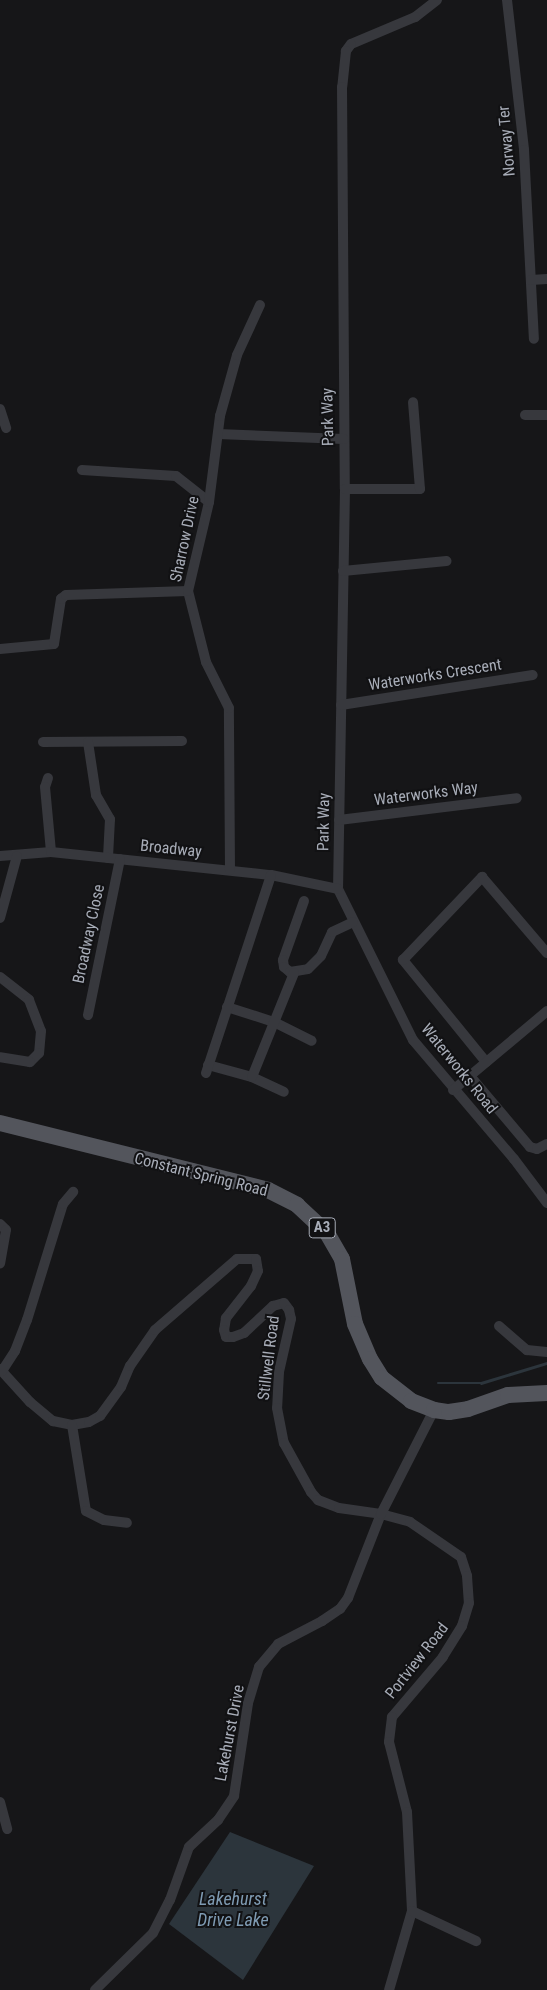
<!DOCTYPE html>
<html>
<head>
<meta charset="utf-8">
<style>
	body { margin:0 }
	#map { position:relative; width:547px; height:1990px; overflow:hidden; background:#161618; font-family:"Roboto Condensed",sans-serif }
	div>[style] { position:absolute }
	.water>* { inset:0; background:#2c353c }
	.stream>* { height:2.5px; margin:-1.25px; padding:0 1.25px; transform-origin:1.25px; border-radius:1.25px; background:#2c353c }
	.minor>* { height:10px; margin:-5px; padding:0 5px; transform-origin:5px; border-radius:5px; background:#37383d }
	.primary>* { height:16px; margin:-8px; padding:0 8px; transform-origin:8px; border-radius:8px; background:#53555c }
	span { translate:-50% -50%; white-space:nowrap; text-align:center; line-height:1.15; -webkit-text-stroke:4px #111113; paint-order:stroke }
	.shield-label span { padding:1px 4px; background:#111113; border:1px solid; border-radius:4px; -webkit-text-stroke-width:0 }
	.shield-label { font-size:15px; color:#a8adb8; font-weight:700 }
	.street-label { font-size:16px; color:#a8adb8 }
	.water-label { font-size:18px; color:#7f9bb3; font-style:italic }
</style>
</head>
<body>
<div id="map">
	<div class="water">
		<i style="clip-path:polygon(230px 1832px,314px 1866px,243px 1980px,169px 1924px)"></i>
	</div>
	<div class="stream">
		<i style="left:438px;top:1383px;width:43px"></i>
		<i style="left:481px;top:1383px;width:69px;rotate:-16.9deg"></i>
	</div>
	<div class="minor">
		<i style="left:437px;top:0;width:28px;rotate:142deg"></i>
		<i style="left:415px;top:17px;width:69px;rotate:157.1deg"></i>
		<i style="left:351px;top:44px;width:9px;rotate:126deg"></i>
		<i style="left:346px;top:51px;width:36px;rotate:96deg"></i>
		<i style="left:342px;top:87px;width:402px;rotate:89.6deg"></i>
		<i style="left:345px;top:489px;width:400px;rotate:91deg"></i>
		<i style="left:338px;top:889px;width:169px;rotate:63.6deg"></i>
		<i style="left:413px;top:1040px;width:156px;rotate:49.7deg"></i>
		<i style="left:514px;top:1159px;width:55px;rotate:53.1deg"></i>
		<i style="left:507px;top:0;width:151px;rotate:83.5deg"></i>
		<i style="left:524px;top:150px;width:189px;rotate:87deg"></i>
		<i style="left:531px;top:280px;width:16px;rotate:-4deg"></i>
		<i style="left:0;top:409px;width:20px;rotate:72deg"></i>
		<i style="left:525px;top:415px;width:22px"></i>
		<i style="left:218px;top:434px;width:126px;rotate:2.3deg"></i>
		<i style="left:82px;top:470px;width:94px;rotate:3.7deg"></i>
		<i style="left:176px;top:476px;width:42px;rotate:38.2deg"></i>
		<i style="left:345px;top:489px;width:75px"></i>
		<i style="left:420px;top:489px;width:87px;rotate:-94.6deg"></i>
		<i style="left:343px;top:571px;width:104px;rotate:-5.5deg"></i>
		<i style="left:0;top:649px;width:54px;rotate:-5.3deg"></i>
		<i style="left:54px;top:644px;width:46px;rotate:-81.2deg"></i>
		<i style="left:61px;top:599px;width:6px;rotate:-39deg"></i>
		<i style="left:66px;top:595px;width:122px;rotate:-1.9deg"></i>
		<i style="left:341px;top:705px;width:194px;rotate:-8.9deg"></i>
		<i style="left:43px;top:742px;width:139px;rotate:-0.4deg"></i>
		<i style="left:88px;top:742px;width:54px;rotate:81.4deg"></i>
		<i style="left:96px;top:795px;width:28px;rotate:60deg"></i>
		<i style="left:110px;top:819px;width:39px;rotate:93deg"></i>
		<i style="left:48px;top:778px;width:9px;rotate:108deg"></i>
		<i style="left:45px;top:787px;width:65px;rotate:84.7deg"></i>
		<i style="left:339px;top:820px;width:179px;rotate:-7deg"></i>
		<i style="left:0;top:856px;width:51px;rotate:-4.5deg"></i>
		<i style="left:51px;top:852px;width:221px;rotate:6deg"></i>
		<i style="left:271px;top:875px;width:68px;rotate:11.8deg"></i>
		<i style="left:230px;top:870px;width:162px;rotate:-90.4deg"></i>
		<i style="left:229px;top:708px;width:51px;rotate:-116.6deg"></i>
		<i style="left:206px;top:662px;width:73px;rotate:-104.2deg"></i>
		<i style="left:188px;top:591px;width:91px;rotate:-76.7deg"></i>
		<i style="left:209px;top:502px;width:87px;rotate:-82.7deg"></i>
		<i style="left:220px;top:416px;width:63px;rotate:-74.4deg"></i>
		<i style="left:237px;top:355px;width:55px;rotate:-65.3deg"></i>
		<i style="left:304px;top:901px;width:63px;rotate:109.6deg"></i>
		<i style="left:283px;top:960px;width:7px;rotate:82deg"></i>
		<i style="left:284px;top:967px;width:8px;rotate:40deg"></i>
		<i style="left:290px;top:972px;width:18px;rotate:-9deg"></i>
		<i style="left:308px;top:969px;width:18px;rotate:-45deg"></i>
		<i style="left:321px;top:956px;width:26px;rotate:-65deg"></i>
		<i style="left:332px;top:932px;width:23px;rotate:-25deg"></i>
		<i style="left:0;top:918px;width:64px;rotate:-74.7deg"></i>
		<i style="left:0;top:977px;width:37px;rotate:38deg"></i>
		<i style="left:29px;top:1000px;width:33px;rotate:69deg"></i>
		<i style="left:41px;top:1031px;width:22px;rotate:95deg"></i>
		<i style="left:39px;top:1053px;width:13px;rotate:135deg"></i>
		<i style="left:30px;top:1062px;width:30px;rotate:-171deg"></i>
		<i style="left:227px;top:1007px;width:49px;rotate:17.7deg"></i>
		<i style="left:274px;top:1022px;width:42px;rotate:26.6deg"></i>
		<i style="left:88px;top:1015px;width:159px;rotate:-78.4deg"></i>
		<i style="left:486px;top:1062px;width:132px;rotate:-129.1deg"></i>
		<i style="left:403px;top:960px;width:115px;rotate:-46.4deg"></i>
		<i style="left:482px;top:877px;width:100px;rotate:49.5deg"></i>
		<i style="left:208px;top:1065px;width:46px;rotate:15.3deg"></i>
		<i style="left:252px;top:1077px;width:35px;rotate:25deg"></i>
		<i style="left:206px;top:1073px;width:208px;rotate:-71.8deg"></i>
		<i style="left:470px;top:1076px;width:93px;rotate:49.8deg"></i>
		<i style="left:530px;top:1147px;width:7px;rotate:16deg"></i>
		<i style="left:537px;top:1149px;width:11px;rotate:-27deg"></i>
		<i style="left:252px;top:1077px;width:112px;rotate:-68deg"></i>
		<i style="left:453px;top:1090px;width:123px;rotate:-40deg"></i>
		<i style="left:0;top:1224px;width:8px;rotate:45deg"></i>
		<i style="left:6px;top:1230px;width:34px;rotate:100deg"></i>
		<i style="left:499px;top:1326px;width:37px;rotate:41deg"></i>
		<i style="left:527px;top:1350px;width:20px;rotate:6deg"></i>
		<i style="left:0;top:1369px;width:45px;rotate:47.7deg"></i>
		<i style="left:30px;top:1402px;width:30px;rotate:40deg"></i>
		<i style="left:53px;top:1421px;width:19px;rotate:12deg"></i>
		<i style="left:72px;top:1425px;width:17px;rotate:-10deg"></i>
		<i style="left:89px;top:1422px;width:13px;rotate:-29deg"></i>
		<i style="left:100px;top:1416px;width:36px;rotate:-54deg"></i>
		<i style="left:121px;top:1387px;width:23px;rotate:-67deg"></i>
		<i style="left:130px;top:1366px;width:44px;rotate:-55.2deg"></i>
		<i style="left:155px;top:1330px;width:108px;rotate:-40.9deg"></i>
		<i style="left:237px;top:1259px;width:19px"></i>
		<i style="left:256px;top:1259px;width:12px;rotate:81deg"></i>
		<i style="left:258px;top:1271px;width:17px;rotate:115deg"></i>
		<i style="left:251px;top:1286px;width:41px;rotate:128deg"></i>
		<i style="left:226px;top:1318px;width:12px;rotate:99deg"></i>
		<i style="left:224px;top:1330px;width:7px;rotate:74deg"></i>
		<i style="left:226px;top:1337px;width:7px"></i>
		<i style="left:233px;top:1337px;width:12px;rotate:-20deg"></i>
		<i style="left:244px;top:1333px;width:40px;rotate:-43deg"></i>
		<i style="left:273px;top:1306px;width:11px;rotate:-15deg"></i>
		<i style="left:284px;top:1303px;width:9px;rotate:54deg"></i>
		<i style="left:289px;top:1310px;width:9px;rotate:77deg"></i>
		<i style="left:291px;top:1319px;width:54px;rotate:102.8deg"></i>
		<i style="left:279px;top:1372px;width:36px;rotate:93deg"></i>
		<i style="left:277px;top:1408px;width:36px;rotate:79deg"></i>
		<i style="left:284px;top:1443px;width:56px;rotate:61.1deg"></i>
		<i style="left:311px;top:1492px;width:11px;rotate:49deg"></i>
		<i style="left:318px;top:1500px;width:22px;rotate:21deg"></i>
		<i style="left:339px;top:1508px;width:42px;rotate:8.1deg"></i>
		<i style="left:381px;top:1514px;width:30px;rotate:15deg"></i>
		<i style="left:410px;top:1522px;width:62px;rotate:34.5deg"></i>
		<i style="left:461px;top:1557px;width:20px;rotate:72deg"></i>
		<i style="left:467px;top:1576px;width:27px;rotate:86deg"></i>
		<i style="left:469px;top:1603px;width:24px;rotate:107deg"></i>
		<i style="left:462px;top:1626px;width:36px;rotate:122deg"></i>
		<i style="left:443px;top:1657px;width:79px;rotate:130.4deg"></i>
		<i style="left:392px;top:1717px;width:25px;rotate:97deg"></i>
		<i style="left:389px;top:1742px;width:72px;rotate:75.6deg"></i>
		<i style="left:407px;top:1812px;width:99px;rotate:87.1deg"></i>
		<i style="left:412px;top:1911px;width:82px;rotate:106.2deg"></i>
		<i style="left:2px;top:1371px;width:24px;rotate:-57deg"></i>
		<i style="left:15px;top:1351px;width:33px;rotate:-69deg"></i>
		<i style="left:27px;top:1320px;width:121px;rotate:-72.8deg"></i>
		<i style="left:63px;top:1204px;width:16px;rotate:-50deg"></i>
		<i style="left:72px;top:1425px;width:87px;rotate:80.8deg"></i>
		<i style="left:86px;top:1511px;width:20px;rotate:27deg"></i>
		<i style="left:104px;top:1520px;width:23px;rotate:7deg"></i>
		<i style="left:0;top:1802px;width:28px;rotate:75deg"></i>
		<i style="left:412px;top:1911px;width:71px;rotate:25.1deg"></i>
		<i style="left:95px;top:1990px;width:81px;rotate:-44.5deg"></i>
		<i style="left:153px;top:1933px;width:37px;rotate:-63deg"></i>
		<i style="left:170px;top:1900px;width:56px;rotate:-70.3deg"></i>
		<i style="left:189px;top:1847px;width:40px;rotate:-43deg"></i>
		<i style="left:218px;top:1820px;width:29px;rotate:-56deg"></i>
		<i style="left:234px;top:1796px;width:94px;rotate:-81.4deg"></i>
		<i style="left:248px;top:1703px;width:38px;rotate:-73deg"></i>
		<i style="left:259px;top:1667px;width:30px;rotate:-50deg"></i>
		<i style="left:278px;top:1644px;width:50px;rotate:-27.6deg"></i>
		<i style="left:322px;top:1621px;width:22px;rotate:-34deg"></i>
		<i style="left:340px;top:1609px;width:14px;rotate:-54deg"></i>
		<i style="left:348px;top:1598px;width:90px;rotate:-68.6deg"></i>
		<i style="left:381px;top:1514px;width:117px;rotate:-63deg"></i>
	</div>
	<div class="primary">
		<i style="left:0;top:1123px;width:276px;rotate:14deg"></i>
		<i style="left:268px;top:1190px;width:33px;rotate:27deg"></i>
		<i style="left:297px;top:1205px;width:41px;rotate:43deg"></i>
		<i style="left:327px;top:1233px;width:30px;rotate:60deg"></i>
		<i style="left:342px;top:1259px;width:66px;rotate:78.7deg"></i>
		<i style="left:355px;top:1324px;width:38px;rotate:67deg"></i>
		<i style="left:370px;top:1359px;width:22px;rotate:58deg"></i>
		<i style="left:382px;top:1378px;width:37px;rotate:38deg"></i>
		<i style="left:411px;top:1401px;width:25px;rotate:21deg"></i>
		<i style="left:434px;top:1410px;width:15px;rotate:8deg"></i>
		<i style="left:449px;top:1412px;width:19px;rotate:-9deg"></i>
		<i style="left:468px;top:1409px;width:42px;rotate:-19.3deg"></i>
		<i style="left:508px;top:1395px;width:39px;rotate:-3deg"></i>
	</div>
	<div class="shield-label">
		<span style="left:322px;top:1228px">A3</span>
	</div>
	<div class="street-label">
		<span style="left:507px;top:141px;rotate:-95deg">Norway Ter</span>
		<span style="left:328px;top:417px;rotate:-91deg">Park Way</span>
		<span style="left:185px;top:539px;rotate:-78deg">Sharrow Drive</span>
		<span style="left:435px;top:675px;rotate:-9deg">Waterworks Crescent</span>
		<span style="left:426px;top:794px;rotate:-7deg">Waterworks Way</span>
		<span style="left:324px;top:822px;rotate:-89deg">Park Way</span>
		<span style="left:171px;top:849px;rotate:6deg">Broadway</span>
		<span style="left:89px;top:934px;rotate:-78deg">Broadway Close</span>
		<span style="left:459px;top:1069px;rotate:51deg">Waterworks Road</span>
		<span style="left:201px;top:1175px;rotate:14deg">Constant Spring Road</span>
		<span style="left:269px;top:1358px;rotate:-83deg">Stillwell Road</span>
		<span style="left:417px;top:1661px;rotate:-52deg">Portview Road</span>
		<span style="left:230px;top:1733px;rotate:-79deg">Lakehurst Drive</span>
	</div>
	<div class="water-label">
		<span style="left:233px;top:1910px">Lakehurst<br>Drive Lake</span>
	</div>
</div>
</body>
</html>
